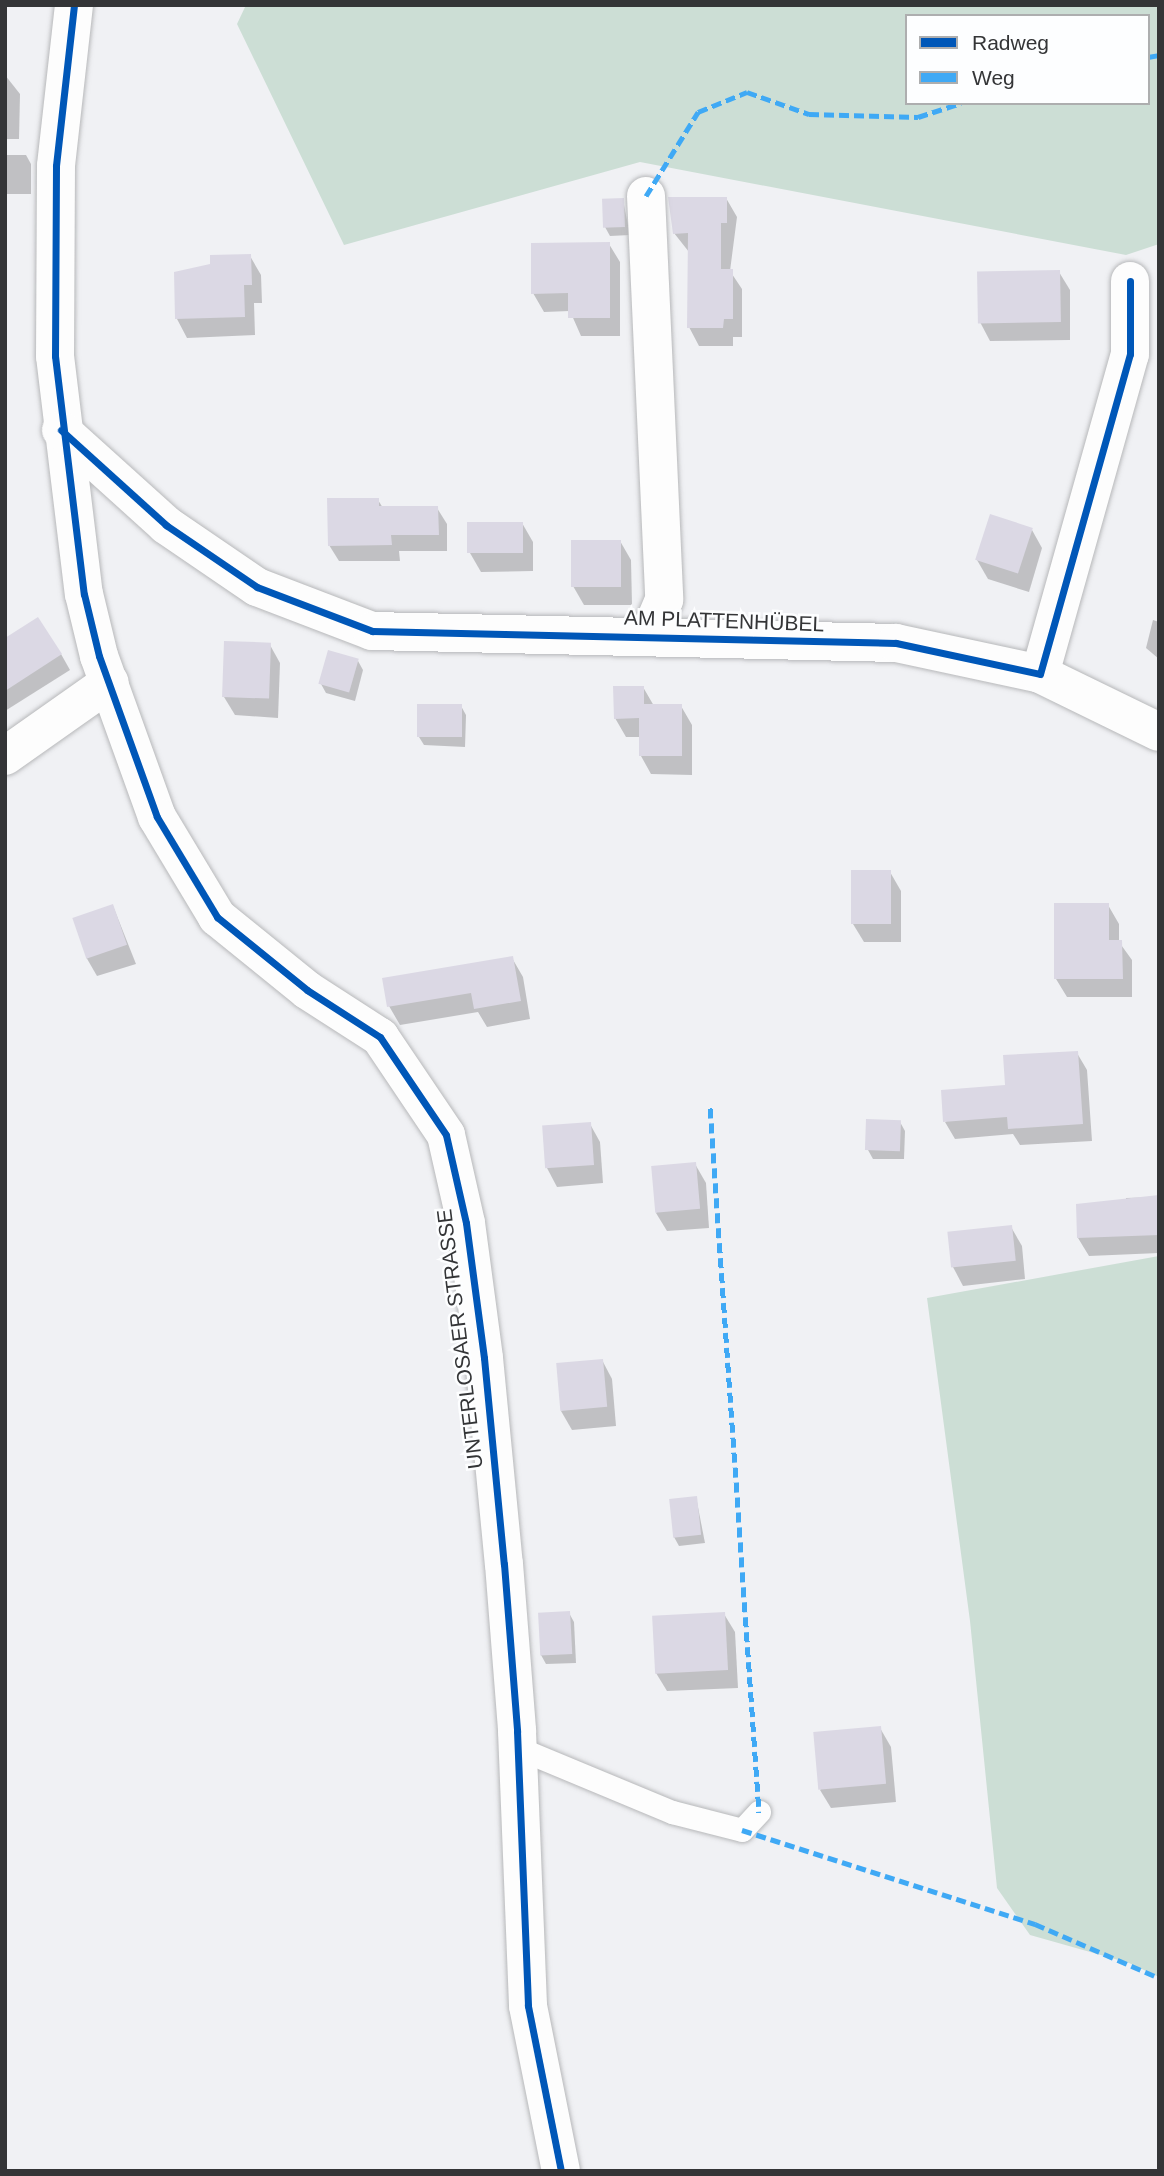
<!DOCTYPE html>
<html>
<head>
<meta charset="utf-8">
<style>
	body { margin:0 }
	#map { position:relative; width:1164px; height:2176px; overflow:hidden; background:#f0f1f4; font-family:Helvetica,sans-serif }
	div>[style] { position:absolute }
	.green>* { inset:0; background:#ccded5 }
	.shadow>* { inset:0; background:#0003 }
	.building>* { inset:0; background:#dbd8e4; transform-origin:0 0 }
	.roads { filter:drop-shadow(0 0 2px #b7b8ba) drop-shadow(0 0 2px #b7b8ba) }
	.service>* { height:23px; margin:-11.5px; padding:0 11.5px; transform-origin:11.5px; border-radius:11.5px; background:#fdfdfd }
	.minor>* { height:38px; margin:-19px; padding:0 19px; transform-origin:19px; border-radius:19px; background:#fdfdfd }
	.quiet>* { height:5px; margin-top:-2.5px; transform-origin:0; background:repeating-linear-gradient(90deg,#3fa9f5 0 10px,transparent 0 15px) }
	.cycleway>* { height:7px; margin:-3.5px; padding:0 3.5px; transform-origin:3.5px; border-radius:3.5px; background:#0057b8 }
	span { translate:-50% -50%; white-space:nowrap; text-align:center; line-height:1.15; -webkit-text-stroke:5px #fdfeff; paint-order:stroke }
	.street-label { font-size:21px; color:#343537 }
	.frame { position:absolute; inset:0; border:7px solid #343537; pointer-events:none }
	.legend { position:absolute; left:905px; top:14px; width:245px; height:91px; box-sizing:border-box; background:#fdfeff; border:2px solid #adaeaf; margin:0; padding:9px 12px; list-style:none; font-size:21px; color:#343537 }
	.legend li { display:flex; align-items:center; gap:14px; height:35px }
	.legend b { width:35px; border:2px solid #adaeaf }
</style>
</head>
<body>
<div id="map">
	<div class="green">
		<i style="clip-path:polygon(evenodd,246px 5px,1159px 5px,1159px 244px,1126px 255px,640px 162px,344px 245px,237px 24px,246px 5px,907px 16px,1148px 16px,1148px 103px,907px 103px,907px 16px)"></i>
		<i style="clip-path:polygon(1159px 1256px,1159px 1977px,1129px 1963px,1030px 1935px,997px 1888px,970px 1621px,927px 1298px)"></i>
	</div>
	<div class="shadow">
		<i style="clip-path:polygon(5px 75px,20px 94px,19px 139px,5px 139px)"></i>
		<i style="clip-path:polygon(5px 155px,26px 155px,31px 164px,31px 194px,5px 194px)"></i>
		<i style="clip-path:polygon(726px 198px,737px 217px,730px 271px,742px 289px,742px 337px,733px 337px,733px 346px,699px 346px,689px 327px,689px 252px,674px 233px)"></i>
		<i style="clip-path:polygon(623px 200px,630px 235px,610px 236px,605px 227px)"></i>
		<i style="clip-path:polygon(609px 244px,620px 262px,620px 336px,581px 336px,570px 311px,544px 312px,533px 293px)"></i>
		<i style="clip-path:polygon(250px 256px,261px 275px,262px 303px,254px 303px,255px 335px,187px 338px,177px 319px,175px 274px)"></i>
		<i style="clip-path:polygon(1059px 272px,1070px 290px,1070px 340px,990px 341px,980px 322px)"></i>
		<i style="clip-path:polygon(378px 500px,383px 508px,437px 508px,447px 524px,447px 551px,399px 551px,400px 561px,339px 561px,329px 545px)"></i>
		<i style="clip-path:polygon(522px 523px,533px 542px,533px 571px,481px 572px,470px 553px)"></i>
		<i style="clip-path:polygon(1032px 530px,1042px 548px,1029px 592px,988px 579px,977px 560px)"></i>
		<i style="clip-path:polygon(620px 541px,631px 560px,632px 605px,584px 605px,573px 586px)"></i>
		<i style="clip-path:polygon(1153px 620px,1159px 622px,1159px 659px,1146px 648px)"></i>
		<i style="clip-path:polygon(5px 641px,61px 654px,70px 670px,5px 711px)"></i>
		<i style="clip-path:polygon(270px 645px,280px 663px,278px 718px,235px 715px,224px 697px)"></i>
		<i style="clip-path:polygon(358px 661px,363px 670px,355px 701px,326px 693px,321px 684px)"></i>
		<i style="clip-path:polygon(643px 687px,654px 706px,681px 706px,692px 725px,692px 775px,651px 774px,641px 756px,641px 737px,626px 737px,615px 718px)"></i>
		<i style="clip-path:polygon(461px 706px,466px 715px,465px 747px,424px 745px,419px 737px)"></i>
		<i style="clip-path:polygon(890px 872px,901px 891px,901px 942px,864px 942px,853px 924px)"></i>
		<i style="clip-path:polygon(1108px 905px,1119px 924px,1119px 942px,1132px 960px,1132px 997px,1067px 997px,1056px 979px)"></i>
		<i style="clip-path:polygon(113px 906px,136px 964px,97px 976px,86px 957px)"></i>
		<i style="clip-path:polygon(512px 958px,523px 977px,530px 1019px,487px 1027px,478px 1012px,400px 1025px,389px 1006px)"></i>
		<i style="clip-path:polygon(1077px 1053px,1087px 1070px,1092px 1141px,1020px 1145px,1013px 1134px,955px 1139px,945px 1122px)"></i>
		<i style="clip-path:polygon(900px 1122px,905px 1131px,904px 1159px,873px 1159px,868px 1150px)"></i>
		<i style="clip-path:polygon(590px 1124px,600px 1142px,603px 1183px,557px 1187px,547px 1168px,544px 1126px)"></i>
		<i style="clip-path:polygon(695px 1164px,706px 1183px,709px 1228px,667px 1231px,656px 1213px)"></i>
		<i style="clip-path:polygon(1159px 1197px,1159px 1253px,1089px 1256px,1078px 1238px,1126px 1204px,1126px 1198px)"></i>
		<i style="clip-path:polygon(1011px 1227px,1022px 1246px,1025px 1279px,963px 1286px,953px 1267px)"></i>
		<i style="clip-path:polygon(602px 1360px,612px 1379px,616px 1426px,572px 1430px,561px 1411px)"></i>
		<i style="clip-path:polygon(696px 1497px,705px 1543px,679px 1546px,674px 1537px)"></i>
		<i style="clip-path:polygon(569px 1613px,574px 1622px,576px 1663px,546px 1664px,541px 1655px,539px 1614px)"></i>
		<i style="clip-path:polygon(724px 1614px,735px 1632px,738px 1688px,667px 1691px,656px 1673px)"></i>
		<i style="clip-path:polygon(880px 1728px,891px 1747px,896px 1802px,831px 1808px,820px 1790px)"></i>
	</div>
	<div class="building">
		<i style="clip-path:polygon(668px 197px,727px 197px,727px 223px,721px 223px,721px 269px,733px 269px,733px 319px,724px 319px,723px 328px,687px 328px,688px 233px,673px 234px)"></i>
		<i style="left:624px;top:198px;width:29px;height:22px;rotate:88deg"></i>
		<i style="clip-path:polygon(610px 242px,610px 318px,568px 318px,568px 293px,531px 294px,531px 243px)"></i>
		<i style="clip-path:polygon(251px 254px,252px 285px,244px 285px,245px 317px,175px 319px,174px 272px,210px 264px,210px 255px)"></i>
		<i style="left:1060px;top:270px;width:52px;height:83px;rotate:89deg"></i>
		<i style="clip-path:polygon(327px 498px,379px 498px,379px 506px,438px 506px,439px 535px,391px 535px,392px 545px,328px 546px)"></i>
		<i style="left:990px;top:514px;width:45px;height:48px;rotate:18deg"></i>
		<i style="left:523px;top:522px;width:31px;height:56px;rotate:90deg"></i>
		<i style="left:571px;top:540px;width:50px;height:47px"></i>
		<i style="clip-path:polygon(38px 617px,62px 654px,5px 691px,5px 638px)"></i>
		<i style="left:224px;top:641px;width:47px;height:56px;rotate:2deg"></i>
		<i style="left:328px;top:650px;width:32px;height:35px;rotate:16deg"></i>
		<i style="clip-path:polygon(613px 686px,644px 686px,644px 704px,682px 704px,682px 756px,639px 756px,639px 718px,614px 719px)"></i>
		<i style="left:417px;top:704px;width:45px;height:33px"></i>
		<i style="left:851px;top:870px;width:40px;height:54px"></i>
		<i style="clip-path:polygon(1054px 903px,1109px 903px,1109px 940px,1122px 940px,1123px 979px,1054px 979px)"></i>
		<i style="left:113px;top:904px;width:43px;height:43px;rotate:71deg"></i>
		<i style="clip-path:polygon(513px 956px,521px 1001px,474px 1009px,471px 993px,387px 1007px,382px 978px)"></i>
		<i style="clip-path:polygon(1078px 1051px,1083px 1124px,1008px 1129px,1007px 1117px,943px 1122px,941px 1090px,1005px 1085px,1003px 1055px)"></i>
		<i style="left:866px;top:1119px;width:35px;height:31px;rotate:2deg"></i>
		<i style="left:591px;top:1122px;width:43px;height:49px;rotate:86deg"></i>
		<i style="left:696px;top:1162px;width:47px;height:45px;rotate:85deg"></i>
		<i style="clip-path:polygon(1159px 1195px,1159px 1235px,1077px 1238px,1076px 1204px)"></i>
		<i style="left:1012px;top:1225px;width:36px;height:65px;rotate:84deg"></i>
		<i style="left:603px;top:1359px;width:48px;height:47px;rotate:85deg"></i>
		<i style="left:697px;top:1496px;width:39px;height:28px;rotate:84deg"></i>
		<i style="left:570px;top:1611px;width:43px;height:32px;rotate:87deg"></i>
		<i style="left:725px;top:1612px;width:58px;height:73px;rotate:87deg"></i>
		<i style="left:881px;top:1726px;width:58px;height:68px;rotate:85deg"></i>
	</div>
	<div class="roads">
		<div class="service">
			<i style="left:518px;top:1748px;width:167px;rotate:22.6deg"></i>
			<i style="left:672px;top:1812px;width:72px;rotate:14.4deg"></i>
			<i style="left:742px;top:1830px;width:25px;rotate:-47deg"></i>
		</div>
		<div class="minor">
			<i style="left:74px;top:5px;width:162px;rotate:96.4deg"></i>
			<i style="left:56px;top:166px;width:190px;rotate:90.3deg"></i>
			<i style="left:55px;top:356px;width:240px;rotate:83.1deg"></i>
			<i style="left:84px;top:594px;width:64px;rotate:76.4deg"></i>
			<i style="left:99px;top:656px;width:171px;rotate:70.2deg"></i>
			<i style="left:157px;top:817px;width:117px;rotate:59deg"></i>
			<i style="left:217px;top:917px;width:116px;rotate:39deg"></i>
			<i style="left:307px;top:990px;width:87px;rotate:32.8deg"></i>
			<i style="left:380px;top:1037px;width:118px;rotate:56deg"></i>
			<i style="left:446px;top:1135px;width:90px;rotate:77.2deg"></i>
			<i style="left:466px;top:1223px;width:136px;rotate:82.4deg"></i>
			<i style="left:484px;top:1358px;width:207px;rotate:84.5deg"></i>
			<i style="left:504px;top:1564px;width:168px;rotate:85.5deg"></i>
			<i style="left:517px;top:1731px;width:275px;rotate:87.7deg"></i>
			<i style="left:528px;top:2006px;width:168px;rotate:78.7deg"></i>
			<i style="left:646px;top:196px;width:404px;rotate:87.4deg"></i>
			<i style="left:664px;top:600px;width:39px;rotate:113deg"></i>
			<i style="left:61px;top:430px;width:142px;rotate:42.1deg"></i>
			<i style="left:166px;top:525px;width:110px;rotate:34.3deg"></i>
			<i style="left:257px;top:587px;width:123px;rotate:20.9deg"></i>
			<i style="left:372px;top:631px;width:524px;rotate:1.31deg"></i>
			<i style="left:896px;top:643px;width:147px;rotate:12.1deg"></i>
			<i style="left:1040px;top:674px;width:332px;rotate:-74.3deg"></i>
			<i style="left:1130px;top:354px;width:73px;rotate:-90deg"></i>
			<i style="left:1040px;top:674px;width:132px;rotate:26deg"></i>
			<i style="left:5px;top:756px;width:128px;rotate:-35.2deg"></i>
		</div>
	</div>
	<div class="quiet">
		<i style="left:1148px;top:57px;width:11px;rotate:-10deg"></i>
		<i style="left:646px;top:196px;width:99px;rotate:-58.2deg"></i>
		<i style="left:698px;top:112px;width:53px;rotate:-22.2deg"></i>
		<i style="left:747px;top:92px;width:66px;rotate:19.5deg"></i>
		<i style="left:809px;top:114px;width:109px;rotate:1.6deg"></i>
		<i style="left:918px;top:117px;width:45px;rotate:-18deg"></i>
		<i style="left:710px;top:1108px;width:706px;rotate:86.02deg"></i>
		<i style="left:742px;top:1830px;width:308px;rotate:17.8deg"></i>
		<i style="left:1035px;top:1924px;width:135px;rotate:23.5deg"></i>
	</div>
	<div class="cycleway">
		<i style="left:74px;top:5px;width:162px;rotate:96.4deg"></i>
		<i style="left:56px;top:166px;width:190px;rotate:90.3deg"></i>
		<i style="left:55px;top:356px;width:240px;rotate:83.1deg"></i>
		<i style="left:84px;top:594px;width:64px;rotate:76.4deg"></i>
		<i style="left:99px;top:656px;width:171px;rotate:70.2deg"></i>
		<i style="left:157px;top:817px;width:117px;rotate:59deg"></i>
		<i style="left:217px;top:917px;width:116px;rotate:39deg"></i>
		<i style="left:307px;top:990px;width:87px;rotate:32.8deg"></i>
		<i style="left:380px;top:1037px;width:118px;rotate:56deg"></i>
		<i style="left:446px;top:1135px;width:90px;rotate:77.2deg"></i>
		<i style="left:466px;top:1223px;width:136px;rotate:82.4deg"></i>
		<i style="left:484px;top:1358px;width:207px;rotate:84.5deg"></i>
		<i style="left:504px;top:1564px;width:168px;rotate:85.5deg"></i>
		<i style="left:517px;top:1731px;width:275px;rotate:87.7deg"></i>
		<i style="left:528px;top:2006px;width:168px;rotate:78.7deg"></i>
		<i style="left:61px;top:430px;width:142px;rotate:42.1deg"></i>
		<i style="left:166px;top:525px;width:110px;rotate:34.3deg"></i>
		<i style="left:257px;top:587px;width:123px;rotate:20.9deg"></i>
		<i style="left:372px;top:631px;width:524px;rotate:1.31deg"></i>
		<i style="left:896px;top:643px;width:147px;rotate:12.1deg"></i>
		<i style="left:1040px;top:674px;width:332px;rotate:-74.3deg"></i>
		<i style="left:1130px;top:354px;width:73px;rotate:-90deg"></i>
	</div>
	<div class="street-label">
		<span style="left:724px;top:621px;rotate:2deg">AM PLATTENHÜBEL</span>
		<span style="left:460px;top:1339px;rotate:-97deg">UNTERLOSAER STRASSE</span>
	</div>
	<div class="frame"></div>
	<ul class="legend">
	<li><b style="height:9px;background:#0057b8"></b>Radweg</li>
	<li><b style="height:9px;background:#3fa9f5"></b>Weg</li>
	</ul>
</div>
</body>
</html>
